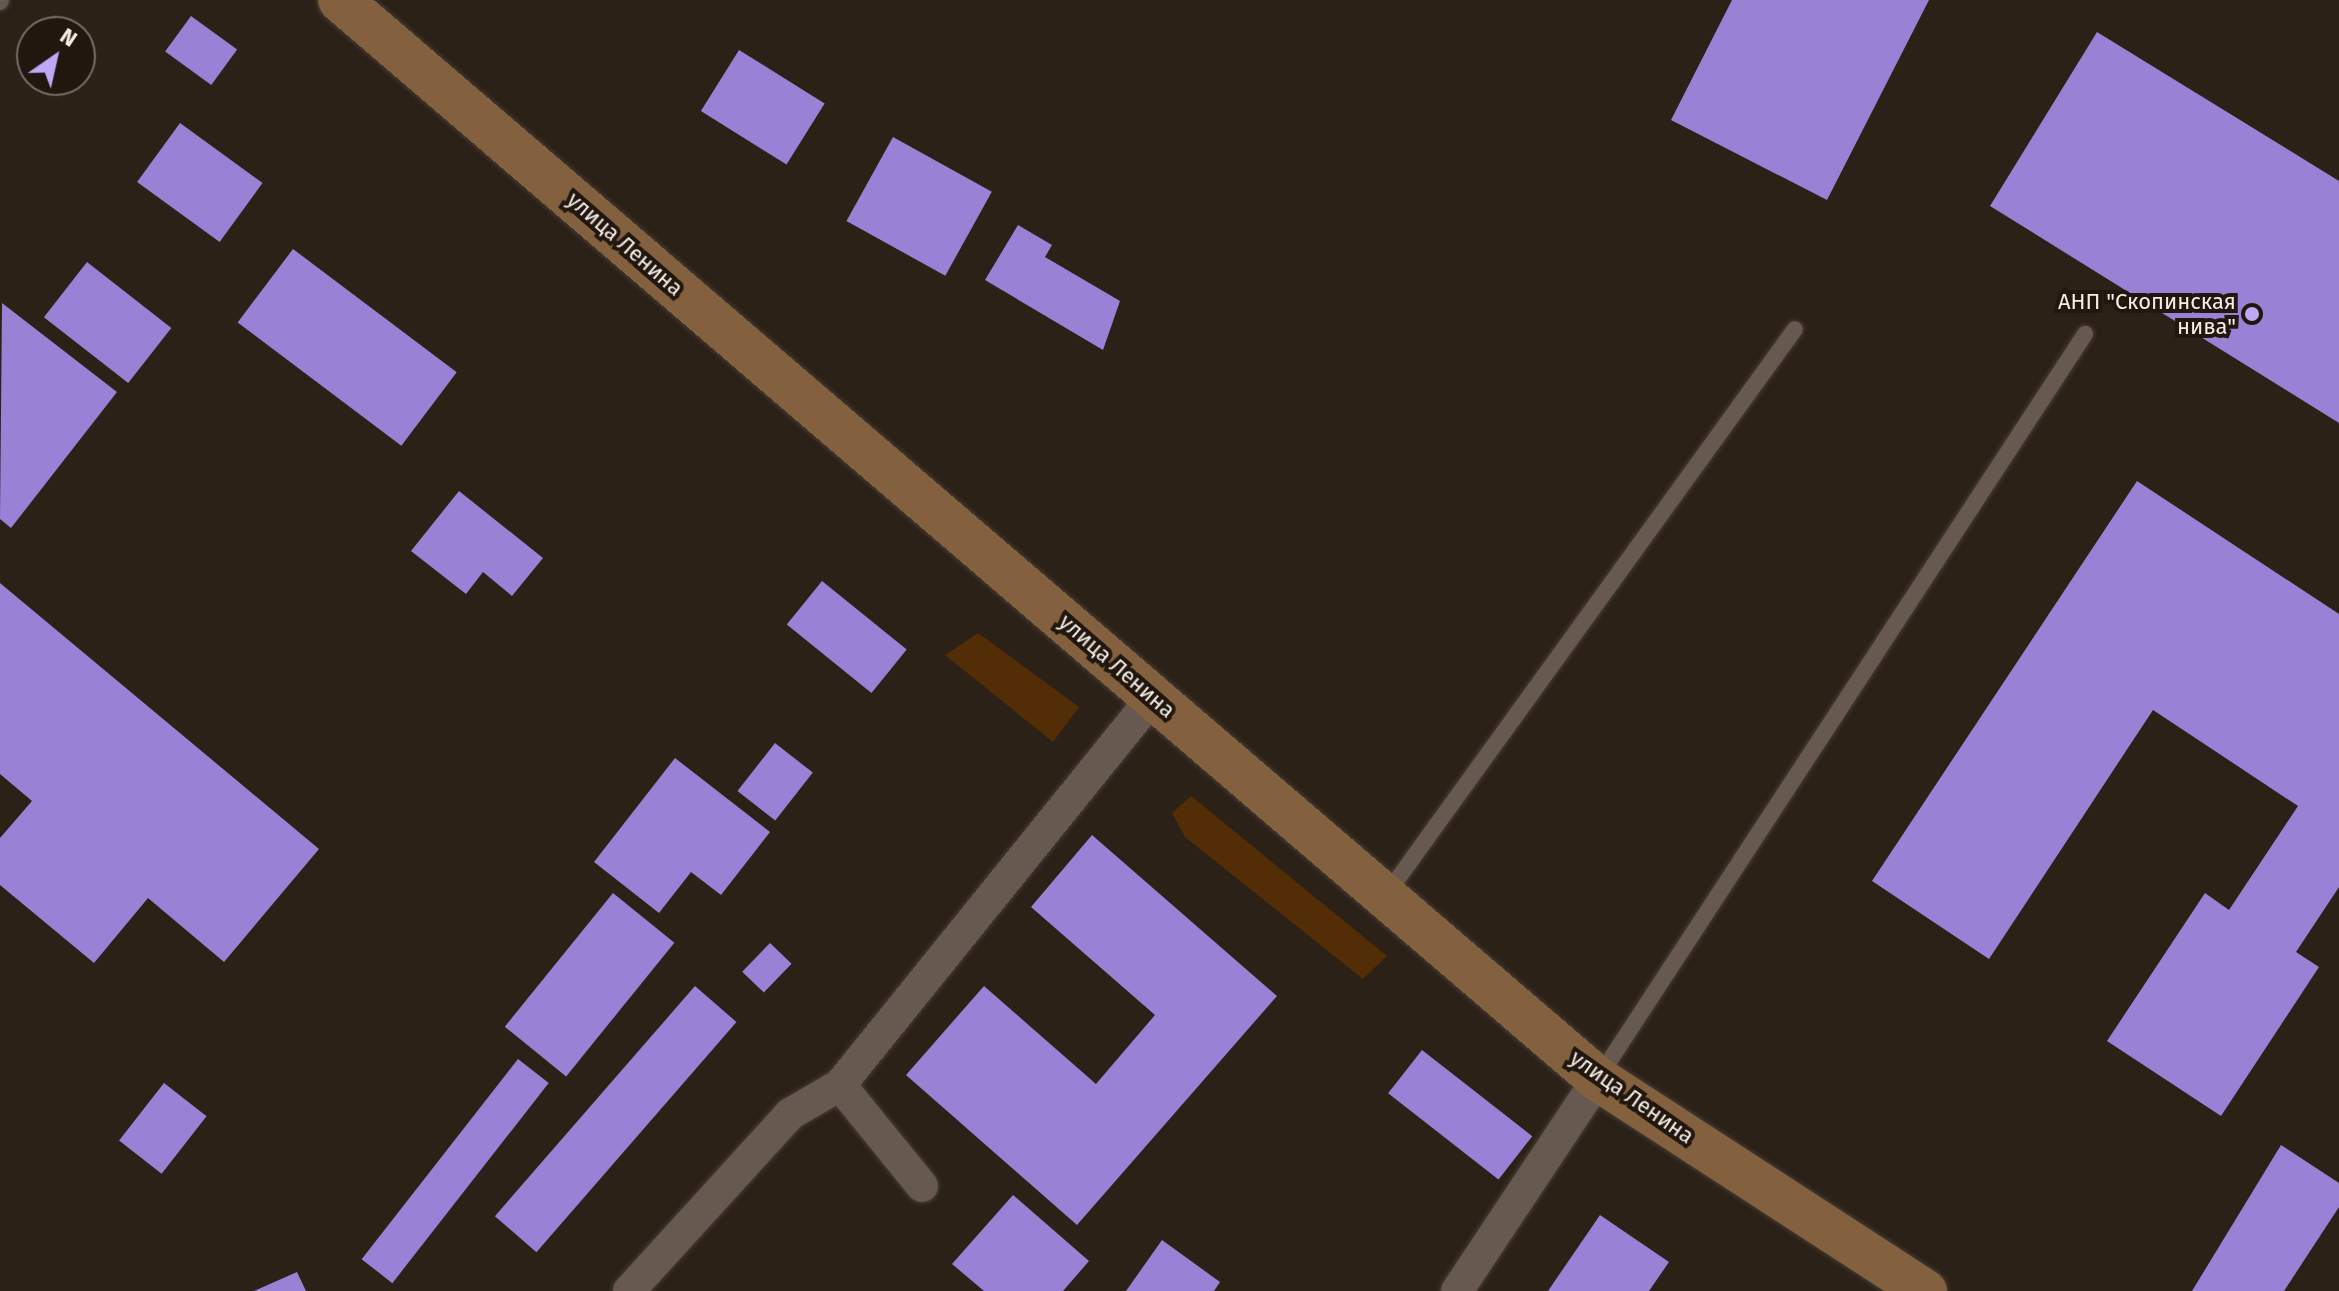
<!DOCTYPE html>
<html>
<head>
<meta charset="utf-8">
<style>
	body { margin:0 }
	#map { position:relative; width:2339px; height:1291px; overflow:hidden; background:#2c2117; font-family:"Fira Sans",sans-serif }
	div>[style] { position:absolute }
	.green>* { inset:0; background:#522d06 }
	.building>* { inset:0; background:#9981d5; transform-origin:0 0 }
	.roads { filter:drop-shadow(0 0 2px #453c35) drop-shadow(0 0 2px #453c35) }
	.lane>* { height:16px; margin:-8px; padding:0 8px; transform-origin:8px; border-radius:8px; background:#67594f }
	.street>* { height:32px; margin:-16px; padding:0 16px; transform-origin:16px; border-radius:16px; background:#67594f }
	.secondary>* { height:44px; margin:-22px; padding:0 22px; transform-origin:22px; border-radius:22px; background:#83613f }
	.dots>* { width:22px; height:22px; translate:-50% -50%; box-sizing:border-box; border:4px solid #22170e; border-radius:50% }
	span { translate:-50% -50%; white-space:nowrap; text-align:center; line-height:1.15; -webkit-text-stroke:8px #22170e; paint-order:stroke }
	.street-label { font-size:22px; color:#f4ece6 }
	.poi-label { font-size:22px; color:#f4ece6 }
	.right { translate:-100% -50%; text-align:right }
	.north { position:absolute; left:16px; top:16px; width:80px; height:80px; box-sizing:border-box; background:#22170e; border:2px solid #766c64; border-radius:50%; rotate:34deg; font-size:22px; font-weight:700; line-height:32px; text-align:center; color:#f4ece6 }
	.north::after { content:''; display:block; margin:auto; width:28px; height:36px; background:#bda9f5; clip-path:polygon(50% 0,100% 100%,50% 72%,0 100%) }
</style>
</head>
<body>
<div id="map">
	<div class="green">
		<i style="clip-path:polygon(978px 633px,1079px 707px,1053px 742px,945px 655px)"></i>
		<i style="clip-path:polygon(1191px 796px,1387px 956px,1363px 979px,1185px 837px,1172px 813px)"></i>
	</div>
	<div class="building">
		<i style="clip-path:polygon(1732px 0,1929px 0,1827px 200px,1671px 120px)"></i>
		<i style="left:191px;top:16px;width:57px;height:44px;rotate:36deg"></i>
		<i style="clip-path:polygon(2097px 32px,2339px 181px,2339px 423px,1990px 206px)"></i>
		<i style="left:739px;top:50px;width:101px;height:72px;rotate:32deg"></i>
		<i style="left:180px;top:123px;width:102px;height:73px;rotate:36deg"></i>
		<i style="left:893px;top:137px;width:113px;height:96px;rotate:29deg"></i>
		<i style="clip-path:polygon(1018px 225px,1052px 245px,1045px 257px,1120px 301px,1103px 350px,985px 280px)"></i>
		<i style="left:293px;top:249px;width:205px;height:92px;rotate:37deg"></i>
		<i style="left:87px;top:262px;width:107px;height:70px;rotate:38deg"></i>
		<i style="clip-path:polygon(2px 303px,117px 392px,11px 528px,0 519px)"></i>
		<i style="clip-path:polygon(2137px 481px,2339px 614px,2339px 887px,2296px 952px,2319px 967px,2221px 1116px,2107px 1041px,2205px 893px,2229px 910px,2298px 806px,2153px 710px,1989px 959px,1872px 881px)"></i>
		<i style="clip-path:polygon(459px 491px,543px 558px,512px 596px,483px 572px,466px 594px,411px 551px)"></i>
		<i style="left:822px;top:581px;width:109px;height:56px;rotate:39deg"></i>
		<i style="clip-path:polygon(0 583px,319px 849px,224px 962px,148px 898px,94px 963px,0 885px,0 838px,32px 801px,0 774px)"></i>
		<i style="left:775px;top:743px;width:48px;height:61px;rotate:38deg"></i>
		<i style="clip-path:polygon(675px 758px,770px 832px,721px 895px,691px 872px,659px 913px,594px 862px)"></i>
		<i style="clip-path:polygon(1092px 835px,1277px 996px,1077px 1225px,906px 1075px,984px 986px,1096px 1084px,1155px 1015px,1031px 907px)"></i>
		<i style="left:613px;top:893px;width:79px;height:172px;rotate:39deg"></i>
		<i style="left:770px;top:943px;width:30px;height:40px;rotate:44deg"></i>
		<i style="left:695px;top:986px;width:55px;height:305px;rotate:41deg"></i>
		<i style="left:1422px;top:1050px;width:140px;height:55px;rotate:38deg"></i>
		<i style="left:518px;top:1059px;width:39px;height:254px;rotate:38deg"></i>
		<i style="left:164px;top:1083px;width:54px;height:73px;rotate:38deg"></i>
		<i style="clip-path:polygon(2281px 1145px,2339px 1183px,2339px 1207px,2284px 1291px,2192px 1291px)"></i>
		<i style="clip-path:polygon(1013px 1195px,1089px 1261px,1063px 1291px,984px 1291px,952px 1264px)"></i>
		<i style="clip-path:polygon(1600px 1215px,1669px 1262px,1649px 1291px,1548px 1291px)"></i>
		<i style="clip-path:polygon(1162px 1240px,1220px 1282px,1214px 1291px,1126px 1291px)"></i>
		<i style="clip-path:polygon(297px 1272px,306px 1291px,254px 1291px)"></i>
	</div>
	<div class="roads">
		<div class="lane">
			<i style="left:0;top:2px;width:2px;rotate:-63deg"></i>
			<i style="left:1386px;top:895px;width:698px;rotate:-54.15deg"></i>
			<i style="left:1599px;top:1077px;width:888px;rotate:-56.81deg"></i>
		</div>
		<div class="street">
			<i style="left:922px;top:1186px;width:130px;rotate:-129.1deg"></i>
			<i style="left:840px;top:1085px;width:499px;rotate:-51.1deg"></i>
			<i style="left:629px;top:1291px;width:239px;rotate:-47.7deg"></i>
			<i style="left:790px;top:1114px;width:58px;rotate:-30.1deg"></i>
			<i style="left:1457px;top:1291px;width:255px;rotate:-56.4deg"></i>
		</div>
		<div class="secondary">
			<i style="left:340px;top:0;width:1657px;rotate:40.62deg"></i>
			<i style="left:1598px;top:1079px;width:390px;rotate:33deg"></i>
		</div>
	</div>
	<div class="dots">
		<i style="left:2252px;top:314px;background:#bda9f5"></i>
	</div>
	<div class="street-label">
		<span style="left:625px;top:244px;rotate:41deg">улица Ленина</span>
		<span style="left:1117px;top:666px;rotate:41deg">улица Ленина</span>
		<span style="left:1632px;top:1097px;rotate:35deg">улица Ленина</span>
	</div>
	<div class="poi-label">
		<span class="right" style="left:2236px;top:314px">АНП "Скопинская<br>нива"</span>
	</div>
	<div class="north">N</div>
</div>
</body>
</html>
